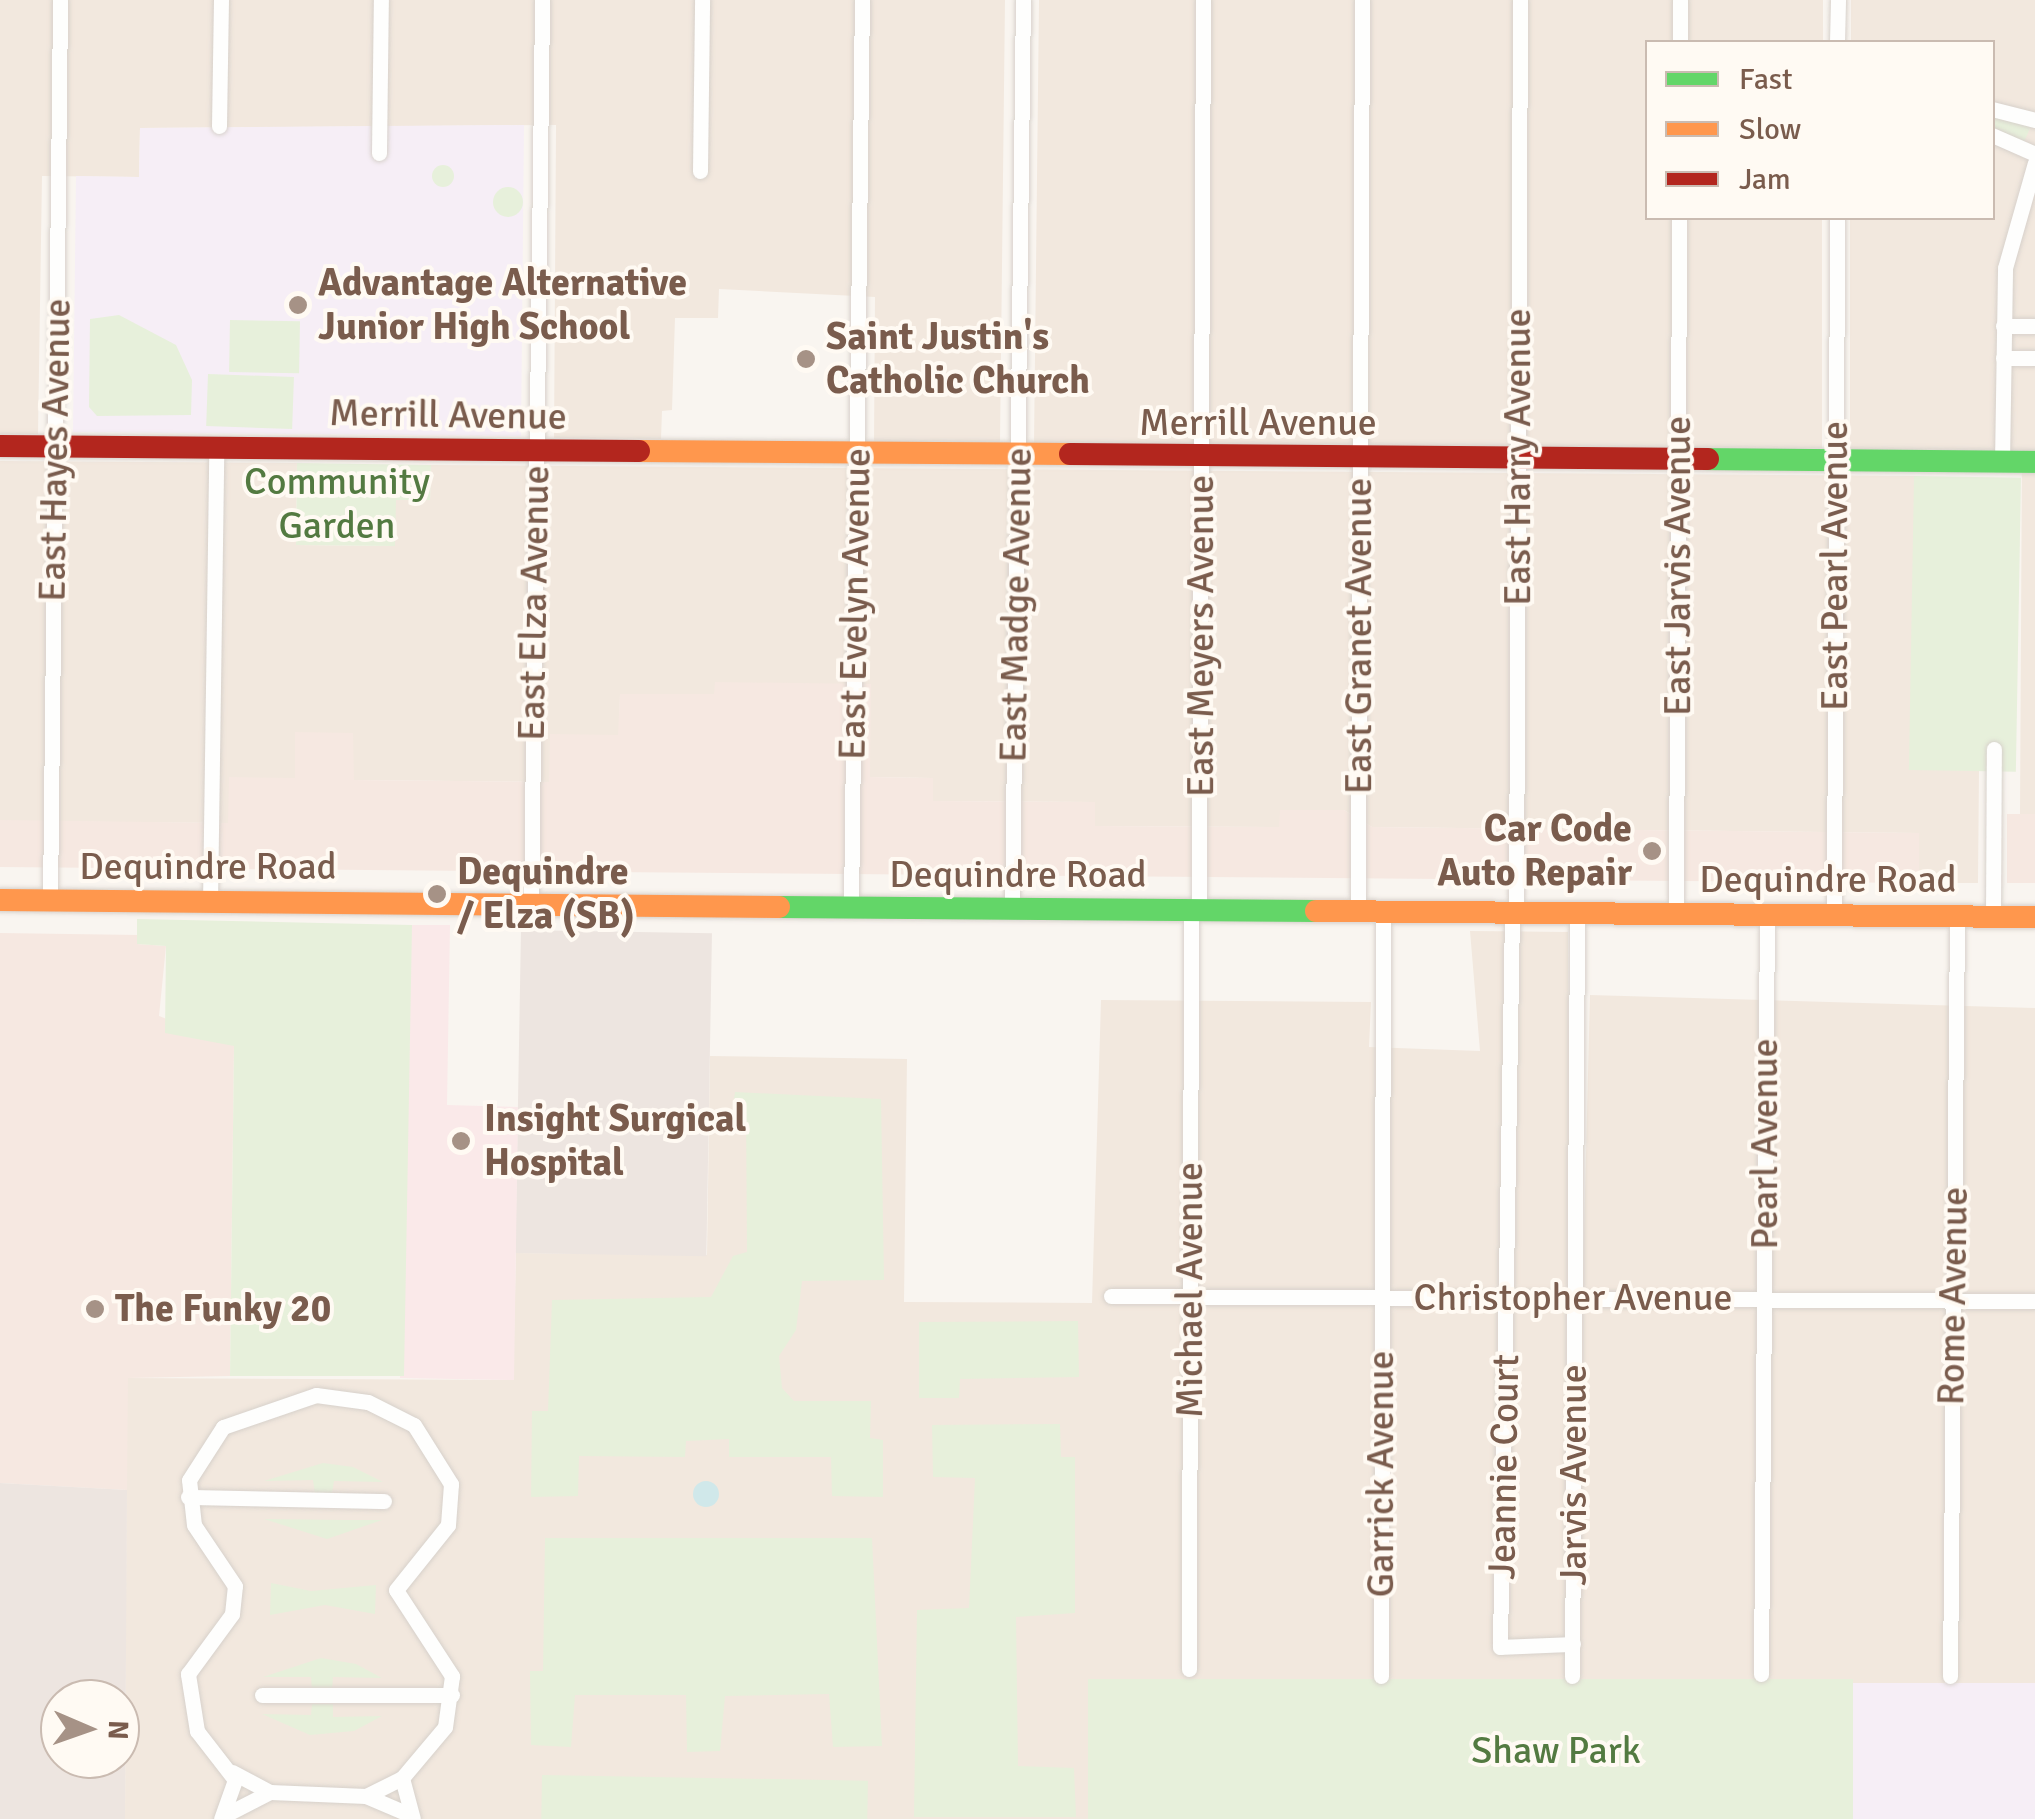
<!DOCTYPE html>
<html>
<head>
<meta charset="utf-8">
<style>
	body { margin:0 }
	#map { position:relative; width:2035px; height:1819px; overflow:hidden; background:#f9f5f0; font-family:Signika,sans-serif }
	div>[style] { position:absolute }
	.residential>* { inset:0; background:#f2e8de }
	.commercial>* { inset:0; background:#f6e8e1; transform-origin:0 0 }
	.industrial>* { inset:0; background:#ede5e0; transform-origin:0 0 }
	.education>* { inset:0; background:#f6eef6; transform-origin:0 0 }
	.medical>* { inset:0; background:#fae9e9 }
	.green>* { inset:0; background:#e7f0db; transform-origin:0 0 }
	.round { border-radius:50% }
	.water>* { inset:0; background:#d0e8ea }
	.roads { filter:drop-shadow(0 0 2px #d7d1cb) drop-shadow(0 0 2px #d7d1cb) }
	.street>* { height:15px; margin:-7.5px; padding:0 7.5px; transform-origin:7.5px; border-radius:7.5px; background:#fefefd }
	.fast>* { height:22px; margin:-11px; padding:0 11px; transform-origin:11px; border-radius:11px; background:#63d668 }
	.slow>* { height:22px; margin:-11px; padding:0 11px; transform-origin:11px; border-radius:11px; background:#ff974d }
	.jam>* { height:22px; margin:-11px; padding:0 11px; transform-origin:11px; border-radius:11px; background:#b3261e }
	.dots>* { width:28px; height:28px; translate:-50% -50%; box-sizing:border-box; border:5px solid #fffaf3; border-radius:50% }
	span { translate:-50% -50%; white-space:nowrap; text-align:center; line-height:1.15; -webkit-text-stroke:8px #fffaf3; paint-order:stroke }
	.poi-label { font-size:38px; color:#7a5c4d; font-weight:700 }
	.left { translate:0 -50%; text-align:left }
	.right { translate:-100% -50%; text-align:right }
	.street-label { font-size:38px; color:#7a5c4d }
	.park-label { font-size:38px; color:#537a41 }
	.legend { position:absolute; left:1645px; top:40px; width:350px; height:180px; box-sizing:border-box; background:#fffaf3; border:2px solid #cabbb1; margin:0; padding:12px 18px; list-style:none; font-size:30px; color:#7a5c4d }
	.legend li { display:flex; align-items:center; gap:20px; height:50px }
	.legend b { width:50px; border:2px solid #cabbb1 }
	.north { position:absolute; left:40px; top:1679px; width:100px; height:100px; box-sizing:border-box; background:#fffaf3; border:2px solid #cabbb1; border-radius:50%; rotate:92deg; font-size:28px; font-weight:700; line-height:40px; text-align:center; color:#7a5c4d }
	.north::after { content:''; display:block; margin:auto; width:35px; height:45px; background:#a69286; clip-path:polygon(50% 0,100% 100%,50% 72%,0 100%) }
</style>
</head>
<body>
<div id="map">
	<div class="residential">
		<i style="clip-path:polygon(0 0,1005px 0,1000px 443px,874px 442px,875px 297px,719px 289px,718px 318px,675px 318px,672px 410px,662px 411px,661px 439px,554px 438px,556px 125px,140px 128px,139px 177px,42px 176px,38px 434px,0 434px)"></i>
		<i style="clip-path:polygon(1039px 0,1823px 0,1823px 42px,1648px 42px,1648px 218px,1822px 218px,1822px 448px,1034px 444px)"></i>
		<i style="clip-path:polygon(1851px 0,2035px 0,2035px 814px,2020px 814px,2022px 450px,1850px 449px,1850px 218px,1992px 218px,1992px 42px,1851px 42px)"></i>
		<i style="clip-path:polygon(0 461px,297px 463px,296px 545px,394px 546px,395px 500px,430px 500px,431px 465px,1914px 476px,1914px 769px,1979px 770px,1978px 883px,1919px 883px,1918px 833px,1372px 827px,1344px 810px,1280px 810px,1280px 827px,1095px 826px,1094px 802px,932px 801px,932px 778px,870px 777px,715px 683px,715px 694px,620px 694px,619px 735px,550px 782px,353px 780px,296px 732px,295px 778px,228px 823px,0 821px)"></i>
		<i style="clip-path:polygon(1470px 931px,1568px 932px,1574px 1632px,1590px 995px,2035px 1008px,2035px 1684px,1088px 1679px,1088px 1819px,125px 1819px,127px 1378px,513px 1380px,516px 1253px,707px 1255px,710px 1056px,907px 1059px,904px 1302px,1092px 1303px,1101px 1000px,1371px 1002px,1369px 1047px,1480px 1051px)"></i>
	</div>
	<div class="commercial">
		<i style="clip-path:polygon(715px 682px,871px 684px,870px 777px,933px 778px,933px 801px,1095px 802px,1095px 826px,1279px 827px,1280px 810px,1344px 810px,1372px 827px,1919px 833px,1919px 883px,0 867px,0 820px,228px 823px,229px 777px,295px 778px,295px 732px,353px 733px,354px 780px,549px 782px,550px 734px,618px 735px,620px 694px,714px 694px)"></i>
		<i style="left:2007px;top:814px;width:28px;height:69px"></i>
		<i style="clip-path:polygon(0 933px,139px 935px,137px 944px,166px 946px,159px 1016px,234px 1045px,230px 1376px,128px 1378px,127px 1490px,0 1483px)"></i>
	</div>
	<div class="industrial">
		<i style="left:521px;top:930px;width:191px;height:323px;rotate:1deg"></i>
		<i style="clip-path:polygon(evenodd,0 1483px,127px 1490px,125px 1819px,0 1819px,0 1483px,60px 1699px,120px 1699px,120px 1759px,60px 1759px,60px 1699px)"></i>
	</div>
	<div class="education">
		<i style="clip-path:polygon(524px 125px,521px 436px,73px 432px,76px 176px,139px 177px,140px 128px)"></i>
		<i style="left:1853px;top:1683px;width:182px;height:136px"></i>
	</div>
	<div class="medical">
		<i style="clip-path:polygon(407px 925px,450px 925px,447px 1105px,518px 1107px,514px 1380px,400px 1378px)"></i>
	</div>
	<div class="green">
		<i style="clip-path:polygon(1993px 115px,2031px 126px,2024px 142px,1995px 129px)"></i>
		<i class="round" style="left:432px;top:165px;width:22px;height:22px"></i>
		<i class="round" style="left:493px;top:187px;width:30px;height:30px"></i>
		<i style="clip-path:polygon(119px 315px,176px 345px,192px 380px,191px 415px,97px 416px,89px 407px,90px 319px)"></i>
		<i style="left:230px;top:320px;width:70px;height:52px;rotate:1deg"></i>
		<i style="left:208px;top:374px;width:86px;height:52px;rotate:2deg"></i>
		<i style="clip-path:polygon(297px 463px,431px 465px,430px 500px,396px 500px,395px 546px,296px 545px)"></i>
		<i style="left:1914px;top:476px;width:107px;height:294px;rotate:1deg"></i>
		<i style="clip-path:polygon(137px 919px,412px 925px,404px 1376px,230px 1376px,234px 1046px,165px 1033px,166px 946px,137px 944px)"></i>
		<i style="clip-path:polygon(735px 1092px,881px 1099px,884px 1280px,802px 1281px,796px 1330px,779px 1356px,782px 1388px,794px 1401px,871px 1401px,870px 1438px,883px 1440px,883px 1497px,832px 1496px,831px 1457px,729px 1457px,729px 1439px,686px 1441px,685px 1457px,579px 1456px,578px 1496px,531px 1497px,532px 1411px,548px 1411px,552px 1300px,711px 1297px,733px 1256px,747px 1252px,746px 1107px,733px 1106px)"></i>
		<i style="clip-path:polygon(1078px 1321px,1079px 1377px,960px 1379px,959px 1398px,919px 1398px,919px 1322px)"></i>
		<i style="clip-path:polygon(1060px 1424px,1061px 1457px,1075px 1457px,1075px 1613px,1016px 1617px,1018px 1766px,1074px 1768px,1076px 1817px,914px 1817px,917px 1610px,969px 1608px,975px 1478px,933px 1477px,932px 1425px)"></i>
		<i style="clip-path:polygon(323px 1463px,353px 1467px,383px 1482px,334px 1481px,332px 1493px,315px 1494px,313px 1480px,264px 1481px)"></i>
		<i style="clip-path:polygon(264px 1519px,345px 1520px,382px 1520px,327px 1539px)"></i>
		<i style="clip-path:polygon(545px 1538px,872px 1538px,882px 1746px,833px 1747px,829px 1694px,725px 1696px,720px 1751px,687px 1752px,686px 1695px,575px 1695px,571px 1747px,531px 1745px,530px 1671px,543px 1671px)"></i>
		<i style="clip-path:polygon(271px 1583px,311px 1591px,376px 1585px,375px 1614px,325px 1605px,270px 1615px)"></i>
		<i style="clip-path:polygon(321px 1658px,356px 1664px,382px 1678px,333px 1677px,332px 1690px,312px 1690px,311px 1677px,263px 1677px)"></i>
		<i style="left:1088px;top:1679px;width:765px;height:140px"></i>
		<i style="clip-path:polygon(312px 1704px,333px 1704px,333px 1717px,382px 1716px,354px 1731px,310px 1735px,262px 1714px,311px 1715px)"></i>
		<i style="left:542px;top:1775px;width:326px;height:44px;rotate:1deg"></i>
	</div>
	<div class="water">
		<i class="round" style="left:693px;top:1481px;width:26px;height:26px"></i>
	</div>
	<div class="roads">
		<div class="street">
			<i style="left:1680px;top:42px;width:42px;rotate:-90deg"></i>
			<i style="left:1837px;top:42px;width:42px;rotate:-88.6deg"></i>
			<i style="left:1992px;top:109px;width:44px;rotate:14.3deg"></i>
			<i style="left:219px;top:126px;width:126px;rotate:-89.1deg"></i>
			<i style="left:1992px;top:135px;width:47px;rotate:23.8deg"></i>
			<i style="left:379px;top:153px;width:153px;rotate:-89.3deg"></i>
			<i style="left:700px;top:171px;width:171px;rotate:-89.3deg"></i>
			<i style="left:2003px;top:326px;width:32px"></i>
			<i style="left:2003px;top:358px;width:32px"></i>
			<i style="left:2002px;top:462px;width:194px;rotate:-89.1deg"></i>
			<i style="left:2005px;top:268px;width:109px;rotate:-74.1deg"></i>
			<i style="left:50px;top:901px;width:901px;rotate:-89.36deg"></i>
			<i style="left:210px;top:902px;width:454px;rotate:-89.2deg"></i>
			<i style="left:531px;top:905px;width:905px;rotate:-89.3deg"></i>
			<i style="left:851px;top:909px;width:909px;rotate:-89.31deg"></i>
			<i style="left:1012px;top:909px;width:909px;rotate:-89.31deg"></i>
			<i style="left:1199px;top:911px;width:911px;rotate:-89.75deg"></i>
			<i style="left:1358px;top:912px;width:912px;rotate:-89.75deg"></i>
			<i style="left:1512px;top:913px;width:734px;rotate:90.94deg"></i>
			<i style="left:1500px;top:1647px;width:73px;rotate:-2.4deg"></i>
			<i style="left:1516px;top:913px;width:913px;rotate:-89.75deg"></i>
			<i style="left:1676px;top:915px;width:697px;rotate:-89.75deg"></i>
			<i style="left:1834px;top:915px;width:697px;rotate:-89.75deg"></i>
			<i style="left:1993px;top:916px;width:167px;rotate:-89.7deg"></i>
			<i style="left:1111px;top:1296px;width:924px;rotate:0.31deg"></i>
			<i style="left:188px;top:1497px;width:196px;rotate:1.2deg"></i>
			<i style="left:1189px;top:1669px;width:758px;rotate:-89.85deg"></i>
			<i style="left:1761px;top:1674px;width:759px;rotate:-89.55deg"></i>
			<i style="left:1381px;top:1676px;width:764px;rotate:-89.85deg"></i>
			<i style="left:1572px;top:1676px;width:762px;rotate:-89.62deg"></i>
			<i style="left:1950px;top:1676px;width:760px;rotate:-89.47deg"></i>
			<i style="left:262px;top:1695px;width:190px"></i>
			<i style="left:232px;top:1772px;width:43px;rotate:27.8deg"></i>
			<i style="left:366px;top:1796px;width:40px;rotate:-26.6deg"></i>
			<i style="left:227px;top:1814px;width:48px;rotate:-27.1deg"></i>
			<i style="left:270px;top:1792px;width:96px;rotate:2.4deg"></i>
			<i style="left:366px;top:1796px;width:46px;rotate:23.2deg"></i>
			<i style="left:221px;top:1819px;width:41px;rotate:-70.3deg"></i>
			<i style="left:235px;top:1780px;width:62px;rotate:-127.8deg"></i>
			<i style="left:197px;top:1731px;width:58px;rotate:-99deg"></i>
			<i style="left:188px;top:1674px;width:74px;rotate:-53.7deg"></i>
			<i style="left:232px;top:1614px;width:28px;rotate:-84deg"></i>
			<i style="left:235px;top:1586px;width:73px;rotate:-123.9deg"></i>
			<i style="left:194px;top:1525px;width:45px;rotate:-96.3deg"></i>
			<i style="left:189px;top:1480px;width:63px;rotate:-57.3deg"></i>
			<i style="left:223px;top:1427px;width:98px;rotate:-19deg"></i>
			<i style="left:316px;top:1395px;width:52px;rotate:7.7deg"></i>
			<i style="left:368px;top:1402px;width:51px;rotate:26.6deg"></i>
			<i style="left:414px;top:1425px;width:70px;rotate:57.9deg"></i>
			<i style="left:451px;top:1484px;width:41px;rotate:94.2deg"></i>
			<i style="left:448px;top:1525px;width:83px;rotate:128.7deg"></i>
			<i style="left:396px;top:1590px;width:103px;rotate:56.9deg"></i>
			<i style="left:452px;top:1676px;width:51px;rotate:97.8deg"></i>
			<i style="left:445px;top:1727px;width:67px;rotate:130.1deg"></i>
			<i style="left:402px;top:1778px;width:42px;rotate:75deg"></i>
		</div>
		<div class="fast">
			<i style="left:1708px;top:459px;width:327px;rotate:0.5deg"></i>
			<i style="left:779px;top:907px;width:537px;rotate:0.43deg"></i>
		</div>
		<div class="slow">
			<i style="left:639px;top:451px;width:431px;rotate:0.4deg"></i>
			<i style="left:0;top:900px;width:779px;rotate:0.51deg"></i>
			<i style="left:1316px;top:911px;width:719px;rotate:0.48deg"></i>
		</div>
		<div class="jam">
			<i style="left:0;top:446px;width:639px;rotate:0.45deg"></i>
			<i style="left:1070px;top:454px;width:638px;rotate:0.45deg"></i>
		</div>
	</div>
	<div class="dots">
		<i style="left:298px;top:305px;background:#a69286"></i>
		<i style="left:806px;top:359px;background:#a69286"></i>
		<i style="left:1652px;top:851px;background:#a69286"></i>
		<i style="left:437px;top:894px;background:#a69286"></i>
		<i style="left:461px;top:1141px;background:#a69286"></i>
		<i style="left:95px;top:1309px;background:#a69286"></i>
	</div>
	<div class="poi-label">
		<span class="left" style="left:318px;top:305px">Advantage Alternative<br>Junior High School</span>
		<span class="left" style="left:826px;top:359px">Saint Justin's<br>Catholic Church</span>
		<span class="right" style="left:1632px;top:851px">Car Code<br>Auto Repair</span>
		<span class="left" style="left:457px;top:894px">Dequindre<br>/ Elza (SB)</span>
		<span class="left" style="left:484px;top:1141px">Insight Surgical<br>Hospital</span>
		<span class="left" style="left:115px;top:1309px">The Funky 20</span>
	</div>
	<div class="street-label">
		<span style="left:448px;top:415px;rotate:1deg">Merrill Avenue</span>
		<span style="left:1258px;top:423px">Merrill Avenue</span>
		<span style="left:55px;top:450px;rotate:-89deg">East Hayes Avenue</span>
		<span style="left:1518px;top:457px;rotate:-90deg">East Harry Avenue</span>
		<span style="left:1678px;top:566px;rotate:-90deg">East Jarvis Avenue</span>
		<span style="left:1835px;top:566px;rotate:-90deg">East Pearl Avenue</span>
		<span style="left:534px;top:603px;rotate:-89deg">East Elza Avenue</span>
		<span style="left:855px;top:604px;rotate:-89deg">East Evelyn Avenue</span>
		<span style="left:1016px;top:605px;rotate:-89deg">East Madge Avenue</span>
		<span style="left:1201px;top:636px;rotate:-90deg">East Meyers Avenue</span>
		<span style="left:1359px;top:636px;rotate:-90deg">East Granet Avenue</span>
		<span style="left:208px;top:867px">Dequindre Road</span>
		<span style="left:1018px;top:875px">Dequindre Road</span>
		<span style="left:1828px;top:880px">Dequindre Road</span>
		<span style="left:1765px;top:1144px;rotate:-90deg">Pearl Avenue</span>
		<span style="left:1190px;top:1290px;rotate:-90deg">Michael Avenue</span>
		<span style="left:1953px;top:1296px;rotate:-89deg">Rome Avenue</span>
		<span style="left:1573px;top:1298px">Christopher Avenue</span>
		<span style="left:1504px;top:1467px;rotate:-89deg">Jeannie Court</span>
		<span style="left:1381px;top:1474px;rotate:-90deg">Garrick Avenue</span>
		<span style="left:1574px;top:1475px;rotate:-90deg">Jarvis Avenue</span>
	</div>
	<div class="park-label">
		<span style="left:337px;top:504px">Community<br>Garden</span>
		<span style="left:1556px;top:1751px">Shaw Park</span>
	</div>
	<ul class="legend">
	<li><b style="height:12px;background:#63d668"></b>Fast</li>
	<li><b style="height:12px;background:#ff974d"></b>Slow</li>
	<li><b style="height:12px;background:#b3261e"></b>Jam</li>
	</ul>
	<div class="north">N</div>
</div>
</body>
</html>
